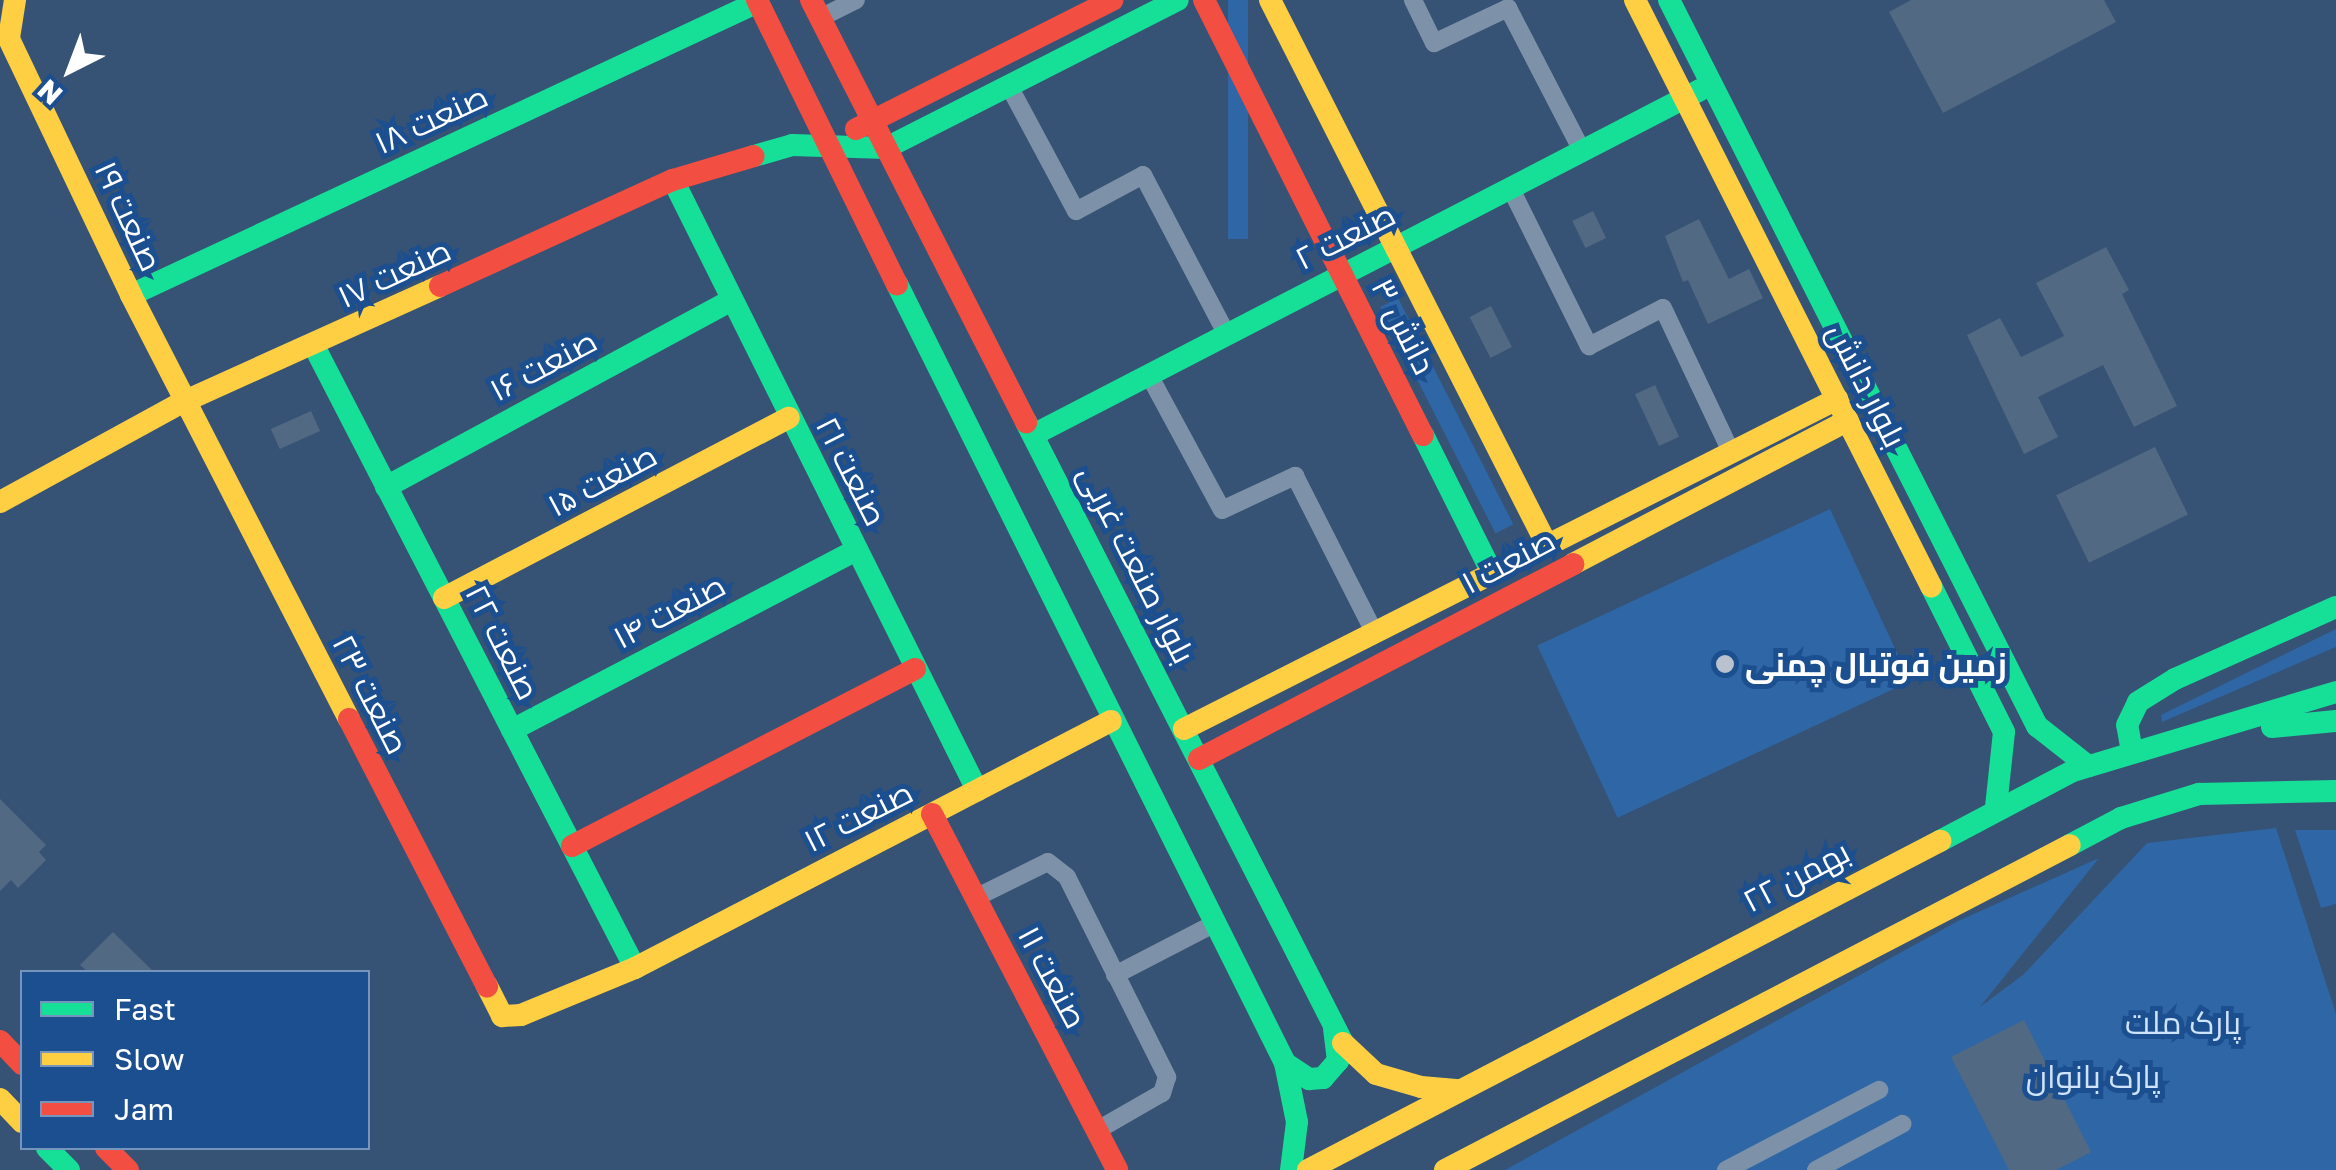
<!DOCTYPE html>
<html>
<head>
<meta charset="utf-8">
<style>
	body { margin:0 }
	#map { position:relative; width:2336px; height:1170px; overflow:hidden; background:#365274; font-family:"Golos Text",Cairo,sans-serif }
	div>[style] { position:absolute }
	.green>* { inset:0; background:#2f66a5; transform-origin:0 0 }
	.building>* { inset:0; background:#526984; transform-origin:0 0 }
	.street>* { height:18px; margin:-9px; padding:0 9px; transform-origin:9px; border-radius:9px; background:#7d92a8 }
	.fast>* { height:22px; margin:-11px; padding:0 11px; transform-origin:11px; border-radius:11px; background:#16e098 }
	.slow>* { height:22px; margin:-11px; padding:0 11px; transform-origin:11px; border-radius:11px; background:#ffcf43 }
	.jam>* { height:22px; margin:-11px; padding:0 11px; transform-origin:11px; border-radius:11px; background:#f24e42 }
	.dots>* { width:28px; height:28px; translate:-50% -50%; box-sizing:border-box; border:5px solid #1b4f8f; border-radius:50% }
	span { translate:-50% -50%; white-space:nowrap; text-align:center; line-height:1.15; -webkit-text-stroke:10px #1b4f8f; paint-order:stroke }
	.street-label { font-size:32px; color:#fff }
	.poi-label { font-size:32px; color:#fff; font-weight:700 }
	.left { translate:0 -50%; text-align:left }
	.park-label { font-size:32px; color:#cfe3fa }
	.legend { position:absolute; left:20px; top:970px; width:350px; height:180px; box-sizing:border-box; background:#1b4f8f; border:2px solid #7695bc; margin:0; padding:12px 18px; list-style:none; font-size:30px; color:#fff }
	.legend li { display:flex; align-items:center; gap:20px; height:50px }
	.legend b { width:50px; border:2px solid #7695bc }
	.north { position:absolute; left:20px; top:20px; width:100px; height:100px; -webkit-text-stroke:8px #1b4f8f; paint-order:stroke; rotate:222deg; font-size:28px; font-weight:700; line-height:40px; text-align:center; color:#fff }
	.north::after { content:''; display:block; margin:auto; width:35px; height:45px; background:#fff; clip-path:polygon(50% 0,100% 100%,50% 72%,0 100%) }
</style>
</head>
<body>
<div id="map">
	<div class="green">
		<i style="left:1228px;top:0;width:20px;height:239px"></i>
		<i style="left:1398px;top:298px;width:254px;height:20px;rotate:63deg"></i>
		<i style="left:1830px;top:509px;width:190px;height:323px;rotate:65deg"></i>
		<i style="clip-path:polygon(2336px 629px,2336px 647px,2162px 722px,2161px 715px)"></i>
		<i style="clip-path:polygon(2276px 828px,2336px 1014px,2336px 1170px,1505px 1170px,1958px 921px,2099px 858px,1980px 1007px,2024px 974px,2147px 843px)"></i>
		<i style="clip-path:polygon(2295px 830px,2336px 830px,2336px 904px,2321px 908px)"></i>
	</div>
	<div class="building">
		<i style="clip-path:polygon(1911px 0,2104px 0,2116px 22px,1943px 113px,1889px 12px)"></i>
		<i style="left:1593px;top:211px;width:30px;height:23px;rotate:64deg"></i>
		<i style="clip-path:polygon(1699px 219px,1729px 279px,1749px 269px,1763px 298px,1708px 324px,1688px 280px,1683px 282px,1665px 236px)"></i>
		<i style="clip-path:polygon(2106px 247px,2129px 290px,2122px 294px,2177px 406px,2134px 427px,2103px 365px,2038px 397px,2058px 437px,2024px 454px,1967px 335px,2000px 318px,2021px 357px,2064px 336px,2036px 283px)"></i>
		<i style="left:1491px;top:306px;width:46px;height:24px;rotate:63deg"></i>
		<i style="left:1655px;top:385px;width:57px;height:22px;rotate:65deg"></i>
		<i style="left:311px;top:411px;width:22px;height:44px;rotate:66deg"></i>
		<i style="left:2155px;top:447px;width:75px;height:110px;rotate:64deg"></i>
		<i style="clip-path:polygon(0 799px,46px 845px,39px 852px,46px 860px,18px 888px,11px 880px,0 891px)"></i>
		<i style="clip-path:polygon(113px 932px,154px 972px,88px 972px,80px 965px)"></i>
		<i style="clip-path:polygon(2024px 1020px,2091px 1152px,2056px 1170px,2009px 1170px,1951px 1057px)"></i>
	</div>
	<div class="street">
		<i style="left:1413px;top:0;width:48px;rotate:64deg"></i>
		<i style="left:1434px;top:43px;width:82px;rotate:-25.3deg"></i>
		<i style="left:1508px;top:8px;width:161px;rotate:62.6deg"></i>
		<i style="left:820px;top:18px;width:40px;rotate:-26.6deg"></i>
		<i style="left:1009px;top:86px;width:142px;rotate:61.8deg"></i>
		<i style="left:1076px;top:211px;width:76px;rotate:-28.2deg"></i>
		<i style="left:1143px;top:175px;width:181px;rotate:62.3deg"></i>
		<i style="left:1510px;top:187px;width:178px;rotate:63.6deg"></i>
		<i style="left:1589px;top:346px;width:83px;rotate:-27.2deg"></i>
		<i style="left:1663px;top:308px;width:159px;rotate:64.7deg"></i>
		<i style="left:1149px;top:375px;width:153px;rotate:61.6deg"></i>
		<i style="left:1222px;top:510px;width:81px;rotate:-25deg"></i>
		<i style="left:1295px;top:476px;width:175px;rotate:63.1deg"></i>
		<i style="left:975px;top:898px;width:81px;rotate:-26.3deg"></i>
		<i style="left:1048px;top:862px;width:24px;rotate:38deg"></i>
		<i style="left:1067px;top:877px;width:224px;rotate:63.4deg"></i>
		<i style="left:1167px;top:1077px;width:17px;rotate:107deg"></i>
		<i style="left:1162px;top:1093px;width:76px;rotate:150.1deg"></i>
		<i style="left:1115px;top:975px;width:111px;rotate:-27.3deg"></i>
		<i style="left:1726px;top:1170px;width:173px;rotate:-27.6deg"></i>
		<i style="left:1816px;top:1170px;width:98px;rotate:-28.1deg"></i>
	</div>
	<div class="fast">
		<i style="left:1669px;top:0;width:814px;rotate:63.12deg"></i>
		<i style="left:2037px;top:726px;width:65px;rotate:38.1deg"></i>
		<i style="left:754px;top:156px;width:40px;rotate:-16deg"></i>
		<i style="left:792px;top:145px;width:94px;rotate:1.8deg"></i>
		<i style="left:886px;top:148px;width:327px;rotate:-26.9deg"></i>
		<i style="left:673px;top:180px;width:682px;rotate:63.51deg"></i>
		<i style="left:897px;top:284px;width:870px;rotate:63.52deg"></i>
		<i style="left:1285px;top:1063px;width:60px;rotate:78.5deg"></i>
		<i style="left:1297px;top:1122px;width:48px;rotate:97.1deg"></i>
		<i style="left:131px;top:295px;width:692px;rotate:-25.05deg"></i>
		<i style="left:314px;top:346px;width:700px;rotate:62.7deg"></i>
		<i style="left:1026px;top:422px;width:697px;rotate:62.96deg"></i>
		<i style="left:1035px;top:434px;width:749px;rotate:-27.35deg"></i>
		<i style="left:1423px;top:435px;width:154px;rotate:63.4deg"></i>
		<i style="left:386px;top:487px;width:391px;rotate:-28.4deg"></i>
		<i style="left:1931px;top:586px;width:163px;rotate:63.4deg"></i>
		<i style="left:2004px;top:732px;width:75px;rotate:96.1deg"></i>
		<i style="left:2272px;top:727px;width:64px;rotate:-5.4deg"></i>
		<i style="left:512px;top:730px;width:388px;rotate:-27.6deg"></i>
		<i style="left:2132px;top:752px;width:27px;rotate:-100deg"></i>
		<i style="left:2127px;top:725px;width:25px;rotate:-64deg"></i>
		<i style="left:2138px;top:702px;width:44px;rotate:-31.9deg"></i>
		<i style="left:2175px;top:679px;width:176px;rotate:-24.1deg"></i>
		<i style="left:1940px;top:841px;width:150px;rotate:-27.8deg"></i>
		<i style="left:2073px;top:771px;width:275px;rotate:-16.7deg"></i>
		<i style="left:2070px;top:845px;width:58px;rotate:-27.9deg"></i>
		<i style="left:2121px;top:818px;width:82px;rotate:-17.1deg"></i>
		<i style="left:2199px;top:794px;width:137px;rotate:-1.3deg"></i>
		<i style="left:1285px;top:1063px;width:29px;rotate:34deg"></i>
		<i style="left:1309px;top:1079px;width:14px;rotate:-4deg"></i>
		<i style="left:1323px;top:1078px;width:23px;rotate:-49deg"></i>
		<i style="left:1338px;top:1061px;width:32px;rotate:-97deg"></i>
		<i style="left:47px;top:1148px;width:31px;rotate:45deg"></i>
	</div>
	<div class="slow">
		<i style="left:15px;top:0;width:39px;rotate:99deg"></i>
		<i style="left:9px;top:39px;width:284px;rotate:64.5deg"></i>
		<i style="left:131px;top:295px;width:477px;rotate:62.8deg"></i>
		<i style="left:1270px;top:0;width:611px;rotate:63.06deg"></i>
		<i style="left:1635px;top:0;width:657px;rotate:63.2deg"></i>
		<i style="left:0;top:502px;width:209px;rotate:-28.7deg"></i>
		<i style="left:183px;top:402px;width:282px;rotate:-24.3deg"></i>
		<i style="left:1573px;top:564px;width:310px;rotate:-27.6deg"></i>
		<i style="left:444px;top:598px;width:389px;rotate:-27.6deg"></i>
		<i style="left:1184px;top:729px;width:732px;rotate:-26.81deg"></i>
		<i style="left:487px;top:986px;width:34px;rotate:63deg"></i>
		<i style="left:502px;top:1016px;width:19px;rotate:-3deg"></i>
		<i style="left:521px;top:1015px;width:123px;rotate:-22.4deg"></i>
		<i style="left:635px;top:968px;width:536px;rotate:-27.43deg"></i>
		<i style="left:1343px;top:1043px;width:45px;rotate:43.2deg"></i>
		<i style="left:1376px;top:1074px;width:47px;rotate:16.1deg"></i>
		<i style="left:1421px;top:1087px;width:38px;rotate:5deg"></i>
		<i style="left:0;top:1099px;width:32px;rotate:46deg"></i>
		<i style="left:1308px;top:1170px;width:713px;rotate:-27.5deg"></i>
		<i style="left:1445px;top:1170px;width:704px;rotate:-27.47deg"></i>
	</div>
	<div class="jam">
		<i style="left:757px;top:0;width:317px;rotate:63.8deg"></i>
		<i style="left:811px;top:0;width:474px;rotate:63deg"></i>
		<i style="left:1204px;top:0;width:487px;rotate:63.3deg"></i>
		<i style="left:856px;top:129px;width:287px;rotate:-26.7deg"></i>
		<i style="left:440px;top:286px;width:256px;rotate:-24.5deg"></i>
		<i style="left:673px;top:180px;width:84px;rotate:-16.5deg"></i>
		<i style="left:349px;top:719px;width:301px;rotate:62.7deg"></i>
		<i style="left:1199px;top:759px;width:422px;rotate:-27.5deg"></i>
		<i style="left:932px;top:814px;width:401px;rotate:62.5deg"></i>
		<i style="left:572px;top:846px;width:386px;rotate:-27.3deg"></i>
		<i style="left:0;top:1041px;width:32px;rotate:46deg"></i>
		<i style="left:106px;top:1148px;width:31px;rotate:45deg"></i>
	</div>
	<div class="dots">
		<i style="left:1725px;top:664px;background:#b9c2ce"></i>
	</div>
	<div class="street-label">
		<span style="left:431px;top:119px;rotate:-25deg">صنعت ۱۸</span>
		<span style="left:129px;top:216px;rotate:65deg">صنعت ۱۹</span>
		<span style="left:1345px;top:236px;rotate:-27deg">صنعت ۲</span>
		<span style="left:394px;top:273px;rotate:-25deg">صنعت ۱۷</span>
		<span style="left:1404px;top:326px;rotate:63deg">دانش ۳</span>
		<span style="left:543px;top:365px;rotate:-28deg">صنعت ۱۶</span>
		<span style="left:1867px;top:385px;rotate:63deg">بلوار دانش</span>
		<span style="left:852px;top:471px;rotate:63deg">صنعت ۲۱</span>
		<span style="left:602px;top:480px;rotate:-28deg">صنعت ۱۵</span>
		<span style="left:1508px;top:561px;rotate:-28deg">صنعت ۱</span>
		<span style="left:1137px;top:564px;rotate:63deg">بلوار صنعت غربی</span>
		<span style="left:669px;top:611px;rotate:-28deg">صنعت ۱۴</span>
		<span style="left:503px;top:642px;rotate:63deg">صنعت ۲۲</span>
		<span style="left:371px;top:694px;rotate:63deg">صنعت ۲۳</span>
		<span style="left:858px;top:816px;rotate:-27deg">صنعت ۱۲</span>
		<span style="left:1796px;top:876px;rotate:-28deg">۲۲ بهمن</span>
		<span style="left:1053px;top:977px;rotate:62deg">صنعت ۱۱</span>
	</div>
	<div class="poi-label">
		<span class="left" style="left:1745px;top:664px">زمین فوتبال چمنی</span>
	</div>
	<div class="park-label">
		<span style="left:2183px;top:1022px">پارک ملت</span>
		<span style="left:2093px;top:1076px">پارک بانوان</span>
	</div>
	<ul class="legend">
	<li><b style="height:12px;background:#16e098"></b>Fast</li>
	<li><b style="height:12px;background:#ffcf43"></b>Slow</li>
	<li><b style="height:12px;background:#f24e42"></b>Jam</li>
	</ul>
	<div class="north">N</div>
</div>
</body>
</html>
